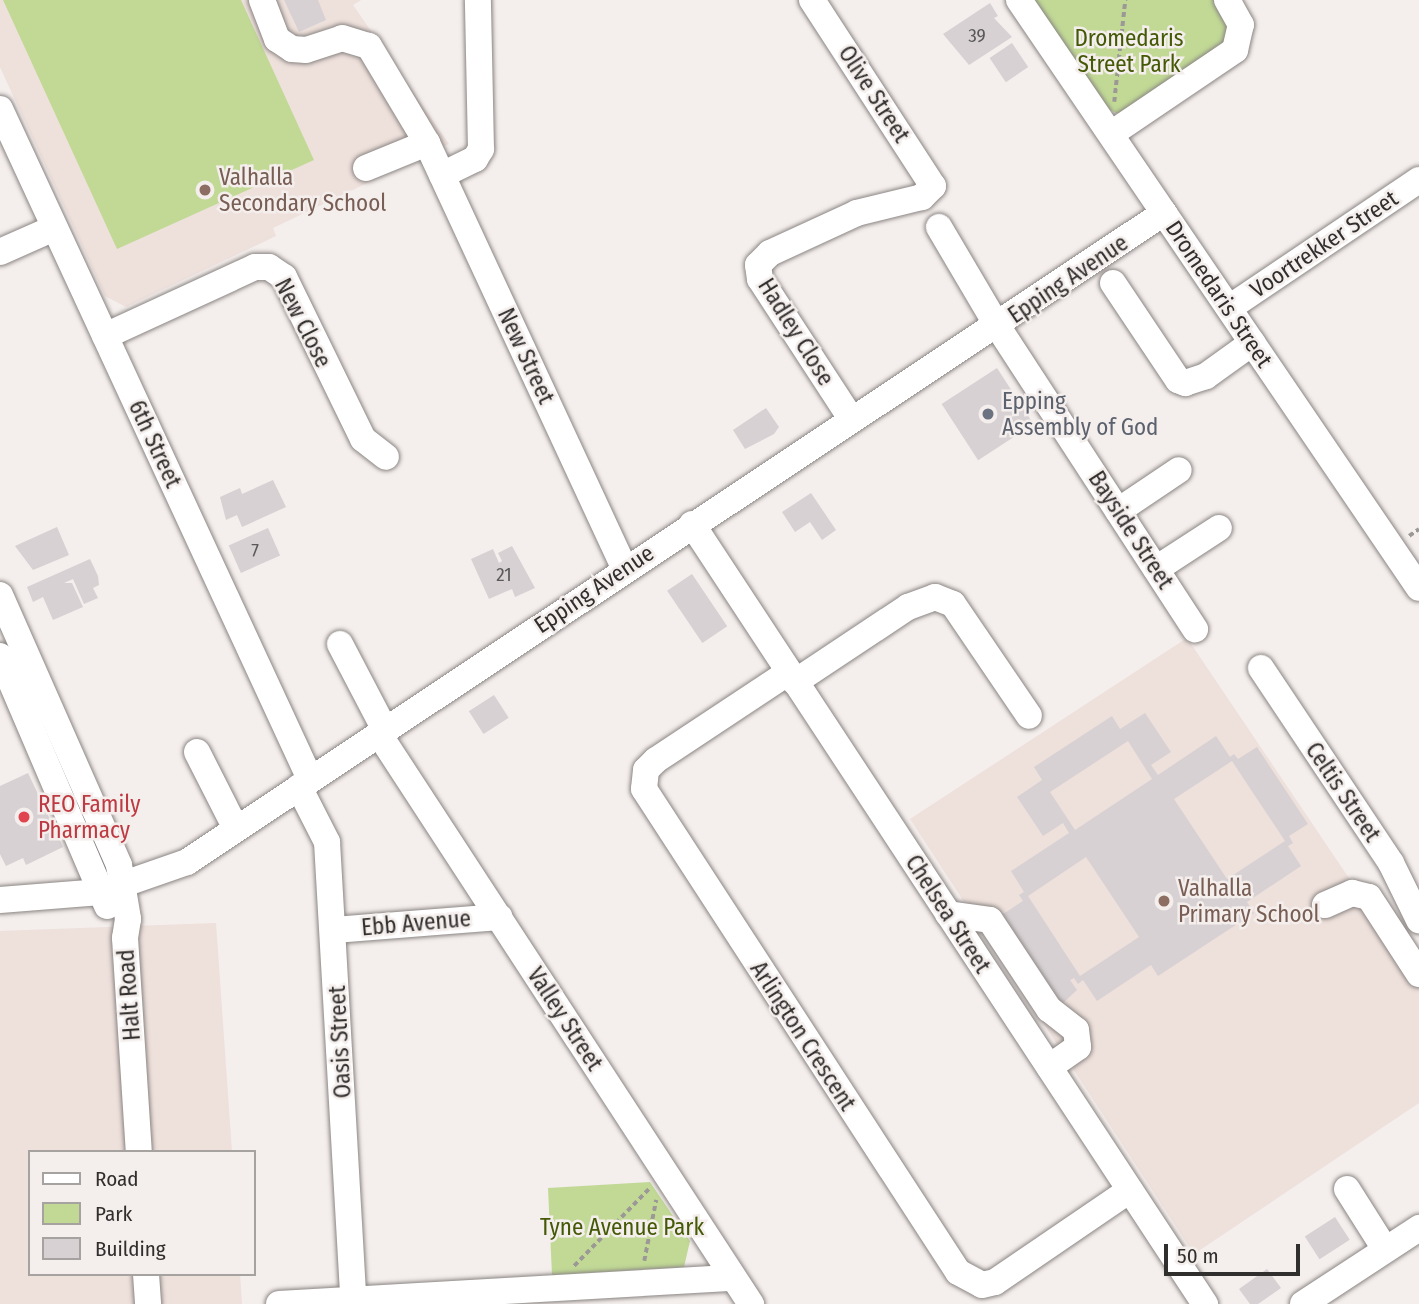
<!DOCTYPE html>
<html>
<head>
<meta charset="utf-8">
<style>
	body { margin:0 }
	#map { position:relative; width:1419px; height:1304px; overflow:hidden; background:#f4eeec; font-family:"Fira Sans Condensed",sans-serif }
	div>[style] { position:absolute }
	.built>* { inset:0; background:#eee0db }
	.green>* { inset:0; background:#c1d995 }
	.building>* { inset:0; background:#d7d1d4; transform-origin:0 0 }
	.path>* { height:3.5px; margin-top:-1.75px; transform-origin:0; background:repeating-linear-gradient(90deg,#9c9896 0 5px,transparent 0 8.5px) }
	.roads { filter:drop-shadow(0 0 2px #8a8583) drop-shadow(0 0 2px #8a8583) }
	.minor>* { height:26px; margin:-13px; padding:0 13px; transform-origin:13px; border-radius:13px; background:#fff }
	.dots>* { width:19px; height:19px; translate:-50% -50%; box-sizing:border-box; border:4px solid #f4eeec; border-radius:50% }
	span { translate:-50% -50%; white-space:nowrap; text-align:center; line-height:1.15; -webkit-text-stroke:5px #f4eeec; paint-order:stroke }
	.number-label { font-size:19px; color:#5a5858 }
	.number-label span { -webkit-text-stroke-width:0 }
	.park-label { font-size:23px; color:#445906 }
	.street-label { font-size:23px; color:#312f2e }
	.education-label { font-size:23px; color:#785e54 }
	.left { translate:0 -50%; text-align:left }
	.worship-label { font-size:23px; color:#5b616d }
	.health-label { font-size:23px; color:#be3a42 }
	.legend { position:absolute; left:28px; top:1150px; width:228px; height:126px; box-sizing:border-box; background:#f4eeec; border:2px solid #a6a2a0; margin:0; padding:9px 12px; list-style:none; font-size:21px; color:#312f2e }
	.legend li { display:flex; align-items:center; gap:14px; height:35px }
	.legend b { width:35px; border:2px solid #a6a2a0 }
	.scale { position:absolute; left:1164px; top:1244px; width:136px; height:32px; box-sizing:border-box; border:4px solid #312f2e; border-top:0; padding-left:9px; font-size:21px; line-height:24px; white-space:nowrap; color:#312f2e; -webkit-text-stroke:5px #f4eeec; paint-order:stroke }
</style>
</head>
<body>
<div id="map">
	<div class="built">
		<i style="clip-path:polygon(0 0,361px 0,353px 5px,449px 144px,273px 228px,276px 236px,126px 307px,105px 296px,0 67px)"></i>
		<i style="clip-path:polygon(1187px 638px,1419px 982px,1419px 1103px,1194px 1254px,910px 819px)"></i>
		<i style="clip-path:polygon(216px 923px,232px 1152px,30px 1152px,30px 1274px,240px 1274px,242px 1304px,0 1304px,0 931px)"></i>
	</div>
	<div class="green">
		<i style="clip-path:polygon(3px 0,241px 0,314px 160px,117px 249px)"></i>
		<i style="clip-path:polygon(1032px 0,1218px 0,1227px 14px,1229px 39px,1122px 114px,1116px 113px,1106px 108px)"></i>
		<i style="clip-path:polygon(650px 1182px,690px 1241px,684px 1267px,552px 1275px,548px 1188px)"></i>
	</div>
	<div class="building">
		<i style="clip-path:polygon(284px 0,318px 0,326px 20px,299px 32px)"></i>
		<i style="clip-path:polygon(990px 3px,998px 16px,994px 18px,1012px 37px,969px 65px,943px 34px)"></i>
		<i style="left:1012px;top:43px;width:29px;height:27px;rotate:56deg"></i>
		<i style="left:997px;top:368px;width:67px;height:66px;rotate:57deg"></i>
		<i style="clip-path:polygon(766px 408px,779px 427px,774px 434px,745px 449px,733px 430px)"></i>
		<i style="clip-path:polygon(273px 480px,286px 507px,242px 527px,237px 515px,226px 520px,220px 497px,240px 488px,242px 494px)"></i>
		<i style="clip-path:polygon(811px 493px,836px 530px,822px 540px,810px 522px,795px 532px,782px 512px)"></i>
		<i style="clip-path:polygon(57px 527px,69px 555px,33px 570px,15px 546px)"></i>
		<i style="left:268px;top:528px;width:30px;height:43px;rotate:66deg"></i>
		<i style="clip-path:polygon(512px 546px,535px 588px,515px 597px,512px 589px,489px 599px,471px 559px,493px 549px,499px 563px,502px 561px,498px 553px)"></i>
		<i style="clip-path:polygon(90px 559px,98px 576px,99px 585px,93px 588px,98px 598px,84px 604px,73px 579px,64px 583px,72px 583px,83px 607px,53px 620px,43px 597px,33px 602px,27px 587px)"></i>
		<i style="left:692px;top:574px;width:63px;height:30px;rotate:56deg"></i>
		<i style="left:494px;top:695px;width:27px;height:30px;rotate:57deg"></i>
		<i style="clip-path:polygon(evenodd,1145px 713px,1171px 752px,1151px 765px,1158px 775px,1216px 736px,1230px 757px,1234px 754px,1238px 759px,1257px 747px,1308px 824px,1289px 836px,1293px 843px,1288px 846px,1301px 866px,1247px 902px,1254px 913px,1158px 976px,1151px 965px,1097px 1001px,1083px 980px,1078px 984px,1074px 978px,1070px 980px,1077px 990px,1062px 1004px,1003px 914px,1023px 901px,1019px 895px,1024px 892px,1011px 871px,1069px 833px,1063px 823px,1043px 836px,1017px 797px,1042px 780px,1034px 767px,1112px 716px,1120px 729px,1145px 713px,1128px 741px,1152px 779px,1075px 830px,1050px 792px,1128px 741px,1145px 713px,1232px 761px,1285px 841px,1227px 879px,1174px 799px,1232px 761px,1145px 713px,1086px 857px,1139px 937px,1080px 976px,1028px 896px,1086px 857px)"></i>
		<i style="clip-path:polygon(28px 773px,63px 847px,26px 865px,23px 858px,6px 866px,0 854px,0 786px)"></i>
		<i style="left:1335px;top:1217px;width:27px;height:36px;rotate:57deg"></i>
		<i style="clip-path:polygon(1267px 1269px,1281px 1288px,1258px 1304px,1250px 1304px,1239px 1289px)"></i>
	</div>
	<div class="path">
		<i style="left:1114px;top:102px;width:103px;rotate:-83.8deg"></i>
		<i style="left:1409px;top:536px;width:12px;rotate:-35deg"></i>
		<i style="left:644px;top:1261px;width:62px;rotate:-78.9deg"></i>
		<i style="left:574px;top:1266px;width:107px;rotate:-45.8deg"></i>
	</div>
	<div class="roads">
		<div class="minor">
			<i style="left:262px;top:0;width:42px;rotate:69deg"></i>
			<i style="left:277px;top:39px;width:18px;rotate:34deg"></i>
			<i style="left:292px;top:49px;width:14px;rotate:4deg"></i>
			<i style="left:306px;top:50px;width:38px;rotate:-18deg"></i>
			<i style="left:342px;top:38px;width:28px;rotate:17deg"></i>
			<i style="left:369px;top:46px;width:113px;rotate:59.1deg"></i>
			<i style="left:427px;top:143px;width:470px;rotate:65.1deg"></i>
			<i style="left:812px;top:0;width:222px;rotate:57deg"></i>
			<i style="left:933px;top:186px;width:16px;rotate:135deg"></i>
			<i style="left:922px;top:197px;width:67px;rotate:166.2deg"></i>
			<i style="left:857px;top:213px;width:96px;rotate:155.3deg"></i>
			<i style="left:770px;top:253px;width:17px;rotate:135deg"></i>
			<i style="left:758px;top:265px;width:14px;rotate:82deg"></i>
			<i style="left:760px;top:279px;width:168px;rotate:56.9deg"></i>
			<i style="left:1019px;top:0;width:711px;rotate:55.77deg"></i>
			<i style="left:0;top:109px;width:738px;rotate:65.17deg"></i>
			<i style="left:1111px;top:134px;width:150px;rotate:-34.1deg"></i>
			<i style="left:1235px;top:50px;width:26px;rotate:-77deg"></i>
			<i style="left:1241px;top:25px;width:29px;rotate:-119deg"></i>
			<i style="left:366px;top:168px;width:66px;rotate:-22.3deg"></i>
			<i style="left:442px;top:175px;width:37px;rotate:-26deg"></i>
			<i style="left:475px;top:159px;width:12px;rotate:-59deg"></i>
			<i style="left:481px;top:149px;width:149px;rotate:-91.2deg"></i>
			<i style="left:939px;top:227px;width:116px;rotate:59.5deg"></i>
			<i style="left:998px;top:327px;width:361px;rotate:56.9deg"></i>
			<i style="left:0;top:252px;width:59px;rotate:-24deg"></i>
			<i style="left:1113px;top:283px;width:117px;rotate:56.2deg"></i>
			<i style="left:1178px;top:380px;width:8px;rotate:23deg"></i>
			<i style="left:1185px;top:383px;width:22px;rotate:-18deg"></i>
			<i style="left:1206px;top:376px;width:57px;rotate:-35.7deg"></i>
			<i style="left:1229px;top:308px;width:229px;rotate:-34deg"></i>
			<i style="left:105px;top:336px;width:165px;rotate:-24.7deg"></i>
			<i style="left:255px;top:267px;width:14px"></i>
			<i style="left:269px;top:267px;width:18px;rotate:34deg"></i>
			<i style="left:284px;top:277px;width:180px;rotate:64deg"></i>
			<i style="left:363px;top:439px;width:29px;rotate:38deg"></i>
			<i style="left:1118px;top:511px;width:73px;rotate:-33.9deg"></i>
			<i style="left:692px;top:524px;width:934px;rotate:56.67deg"></i>
			<i style="left:1156px;top:569px;width:75px;rotate:-33.1deg"></i>
			<i style="left:0;top:595px;width:295px;rotate:66.2deg"></i>
			<i style="left:119px;top:865px;width:55px;rotate:80.5deg"></i>
			<i style="left:128px;top:919px;width:19px;rotate:99deg"></i>
			<i style="left:125px;top:938px;width:214px;rotate:86.3deg"></i>
			<i style="left:340px;top:644px;width:97px;rotate:62.4deg"></i>
			<i style="left:0;top:656px;width:272px;rotate:66.8deg"></i>
			<i style="left:1261px;top:668px;width:234px;rotate:56.3deg"></i>
			<i style="left:1391px;top:863px;width:64px;rotate:63.8deg"></i>
			<i style="left:789px;top:672px;width:159px;rotate:146.5deg"></i>
			<i style="left:656px;top:760px;width:14px;rotate:135deg"></i>
			<i style="left:646px;top:770px;width:19px;rotate:96deg"></i>
			<i style="left:644px;top:789px;width:576px;rotate:56.97deg"></i>
			<i style="left:958px;top:1272px;width:27px;rotate:28deg"></i>
			<i style="left:982px;top:1285px;width:13px;rotate:-13deg"></i>
			<i style="left:995px;top:1282px;width:163px;rotate:-34.3deg"></i>
			<i style="left:795px;top:682px;width:136px;rotate:-33.6deg"></i>
			<i style="left:908px;top:607px;width:29px;rotate:-20deg"></i>
			<i style="left:935px;top:597px;width:19px;rotate:21deg"></i>
			<i style="left:953px;top:604px;width:135px;rotate:55.8deg"></i>
			<i style="left:379px;top:734px;width:681px;rotate:56.87deg"></i>
			<i style="left:197px;top:752px;width:86px;rotate:63.1deg"></i>
			<i style="left:299px;top:787px;width:62px;rotate:63deg"></i>
			<i style="left:327px;top:842px;width:463px;rotate:86.7deg"></i>
			<i style="left:0;top:900px;width:101px;rotate:-4.5deg"></i>
			<i style="left:101px;top:892px;width:91px;rotate:-19.2deg"></i>
			<i style="left:187px;top:862px;width:1173px;rotate:-33.6deg"></i>
			<i style="left:1325px;top:905px;width:30px;rotate:-24deg"></i>
			<i style="left:1352px;top:893px;width:17px;rotate:13deg"></i>
			<i style="left:1369px;top:897px;width:92px;rotate:57deg"></i>
			<i style="left:948px;top:914px;width:42px;rotate:8.1deg"></i>
			<i style="left:990px;top:920px;width:107px;rotate:56.5deg"></i>
			<i style="left:1049px;top:1009px;width:34px;rotate:38deg"></i>
			<i style="left:1076px;top:1030px;width:17px;rotate:83deg"></i>
			<i style="left:1078px;top:1047px;width:35px;rotate:145deg"></i>
			<i style="left:334px;top:930px;width:166px;rotate:-4.5deg"></i>
			<i style="left:1347px;top:1189px;width:71px;rotate:57.7deg"></i>
			<i style="left:146px;top:1274px;width:30px;rotate:86deg"></i>
			<i style="left:279px;top:1304px;width:455px;rotate:-3.3deg"></i>
			<i style="left:1303px;top:1304px;width:139px;rotate:-33.2deg"></i>
		</div>
	</div>
	<div class="dots">
		<i style="left:205px;top:190px;background:#8d6e63"></i>
		<i style="left:988px;top:414px;background:#6b7280"></i>
		<i style="left:24px;top:817px;background:#e0444e"></i>
		<i style="left:1164px;top:901px;background:#8d6e63"></i>
	</div>
	<div class="number-label">
		<span style="left:977px;top:36px">39</span>
		<span style="left:255px;top:551px">7</span>
		<span style="left:504px;top:575px">21</span>
	</div>
	<div class="park-label">
		<span style="left:1129px;top:51px">Dromedaris<br>Street Park</span>
		<span style="left:622px;top:1227px">Tyne Avenue Park</span>
	</div>
	<div class="street-label">
		<span style="left:874px;top:94px;rotate:57deg">Olive Street</span>
		<span style="left:1324px;top:244px;rotate:-34deg">Voortrekker Street</span>
		<span style="left:1068px;top:279px;rotate:-34deg">Epping Avenue</span>
		<span style="left:1219px;top:294px;rotate:56deg">Dromedaris Street</span>
		<span style="left:303px;top:323px;rotate:63deg">New Close</span>
		<span style="left:796px;top:332px;rotate:58deg">Hadley Close</span>
		<span style="left:526px;top:356px;rotate:65deg">New Street</span>
		<span style="left:155px;top:444px;rotate:65deg">6th Street</span>
		<span style="left:1131px;top:530px;rotate:57deg">Bayside Street</span>
		<span style="left:594px;top:589px;rotate:-34deg">Epping Avenue</span>
		<span style="left:1343px;top:792px;rotate:56deg">Celtis Street</span>
		<span style="left:948px;top:914px;rotate:57deg">Chelsea Street</span>
		<span style="left:416px;top:923px;rotate:-5deg">Ebb Avenue</span>
		<span style="left:129px;top:995px;rotate:-94deg">Halt Road</span>
		<span style="left:565px;top:1019px;rotate:57deg">Valley Street</span>
		<span style="left:803px;top:1036px;rotate:57deg">Arlington Crescent</span>
		<span style="left:340px;top:1042px;rotate:-93deg">Oasis Street</span>
	</div>
	<div class="education-label">
		<span class="left" style="left:219px;top:190px">Valhalla<br>Secondary School</span>
		<span class="left" style="left:1178px;top:901px">Valhalla<br>Primary School</span>
	</div>
	<div class="worship-label">
		<span class="left" style="left:1002px;top:414px">Epping<br>Assembly of God</span>
	</div>
	<div class="health-label">
		<span class="left" style="left:38px;top:817px">REO Family<br>Pharmacy</span>
	</div>
	<ul class="legend">
	<li><b style="height:9px;background:#fff"></b>Road</li>
	<li><b style="height:19px;background:#c1d995"></b>Park</li>
	<li><b style="height:19px;background:#d7d1d4"></b>Building</li>
	</ul>
	<div class="scale">50 m</div>
</div>
</body>
</html>
